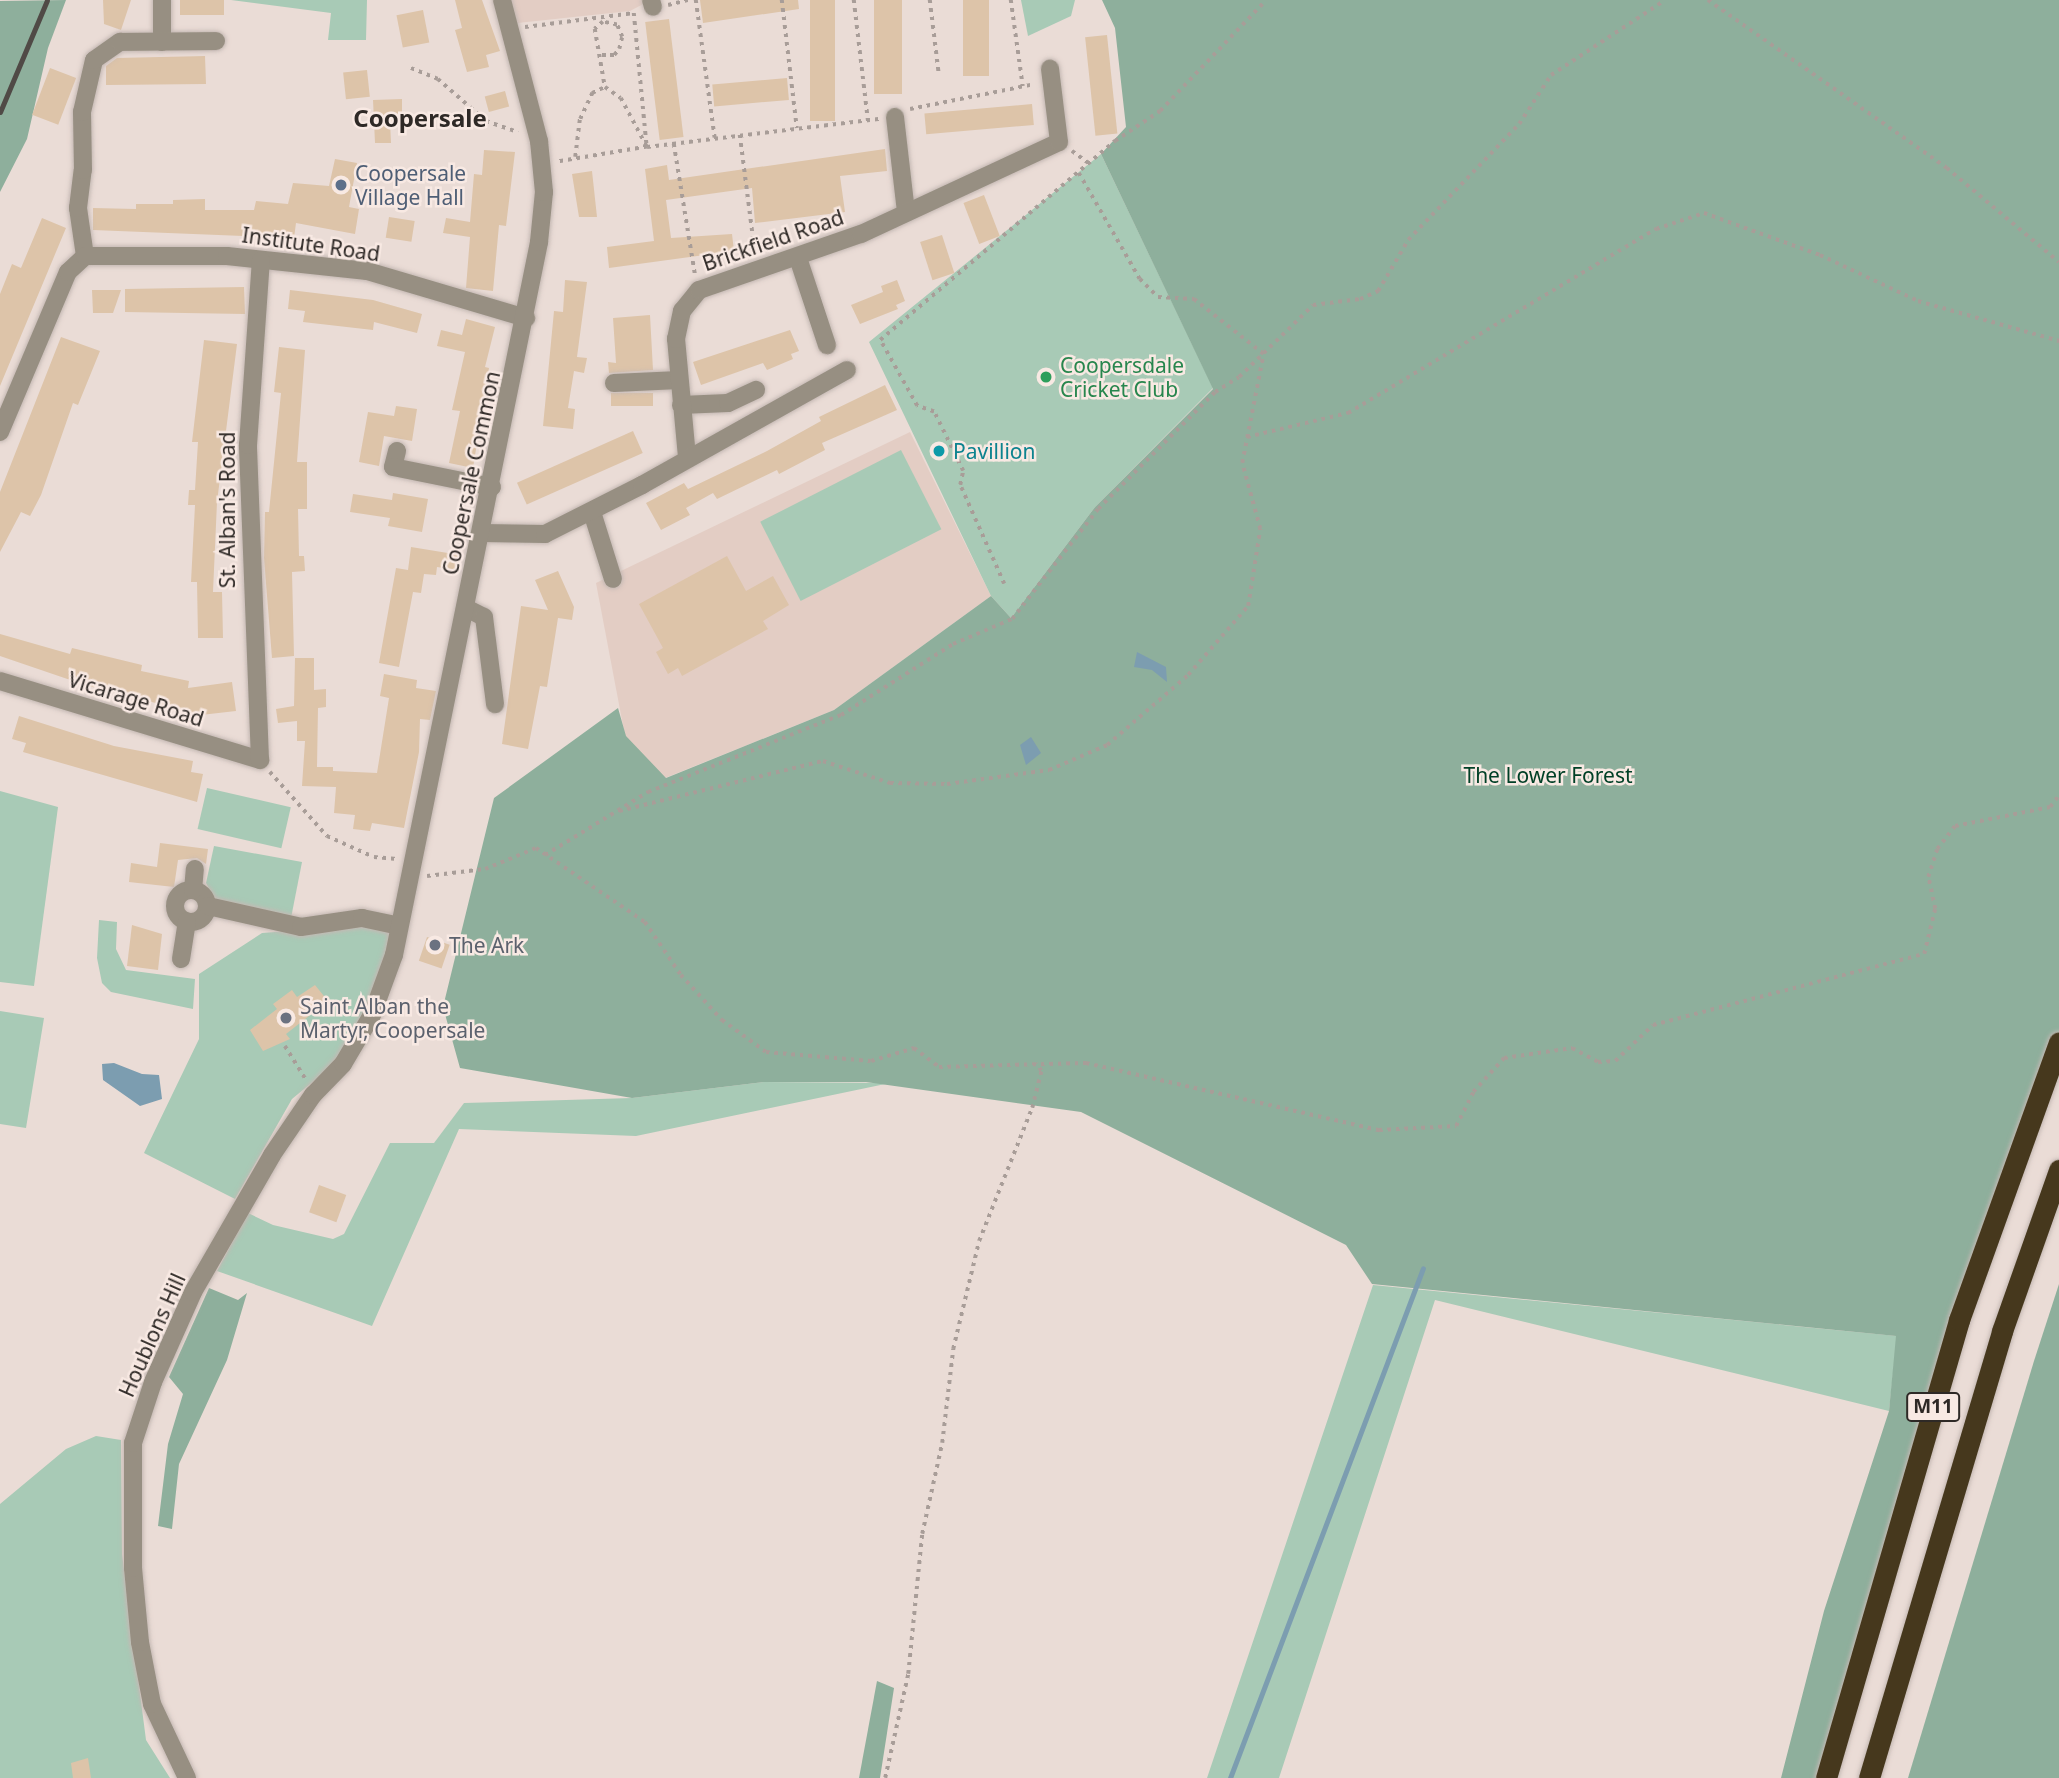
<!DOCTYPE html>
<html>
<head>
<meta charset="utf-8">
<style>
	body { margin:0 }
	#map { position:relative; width:2059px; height:1778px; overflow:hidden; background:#eadcd6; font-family:"Noto Sans",sans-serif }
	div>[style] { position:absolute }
	.built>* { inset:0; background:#e3cdc4 }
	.green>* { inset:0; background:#a8cab6; transform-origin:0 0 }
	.forest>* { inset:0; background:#8eaf9c }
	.water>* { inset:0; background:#7c9db0 }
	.stream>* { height:5px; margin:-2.5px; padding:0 2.5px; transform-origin:2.5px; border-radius:2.5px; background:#7c9db0 }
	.building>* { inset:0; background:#ddc4a9; transform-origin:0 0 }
	.path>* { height:3.5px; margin-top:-1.75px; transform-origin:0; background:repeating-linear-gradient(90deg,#a89d98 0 3.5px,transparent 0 8.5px) }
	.roads { filter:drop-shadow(0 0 2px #c4b8b3) drop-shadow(0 0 2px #c4b8b3) }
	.minor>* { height:18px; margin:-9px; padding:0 9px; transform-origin:9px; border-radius:9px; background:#978f82 }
	.minor>.ring { margin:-9px; padding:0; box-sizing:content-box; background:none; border:18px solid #978f82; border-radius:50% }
	.highway>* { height:21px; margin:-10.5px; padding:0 10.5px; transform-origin:10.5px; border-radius:10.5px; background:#46381d }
	.rail>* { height:5px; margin:-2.5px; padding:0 2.5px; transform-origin:2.5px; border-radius:2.5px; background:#504a46 }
	.dots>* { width:19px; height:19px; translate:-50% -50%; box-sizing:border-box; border:4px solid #f8e9e3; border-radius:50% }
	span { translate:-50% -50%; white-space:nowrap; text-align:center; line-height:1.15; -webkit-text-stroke:5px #f8e9e3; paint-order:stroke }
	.shield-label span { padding:2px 5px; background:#f8e9e3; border:2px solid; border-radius:5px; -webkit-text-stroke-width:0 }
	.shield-label { font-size:19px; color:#2e2926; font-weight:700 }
	.service-label { font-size:21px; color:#4e5e75 }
	.left { translate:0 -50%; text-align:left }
	.street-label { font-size:21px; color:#2e2926 }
	.leisure-label { font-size:21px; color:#27864d }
	.culture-label { font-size:21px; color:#0d838f }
	.park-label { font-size:21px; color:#004026 }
	.worship-label { font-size:21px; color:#5b616d }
	.quarter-label { font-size:24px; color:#2e2926; font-weight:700 }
</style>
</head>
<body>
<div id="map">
	<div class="built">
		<i style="clip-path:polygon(500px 0,646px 0,647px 2px,630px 11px,507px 24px)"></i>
		<i style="clip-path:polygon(910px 432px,991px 596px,834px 710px,665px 778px,625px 736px,596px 583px)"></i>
	</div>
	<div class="green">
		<i style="clip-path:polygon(231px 0,367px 0,366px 40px,328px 40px,331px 13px)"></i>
		<i style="clip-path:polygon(1021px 0,1075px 0,1071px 16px,1028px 36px)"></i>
		<i style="clip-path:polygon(1101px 154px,1213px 388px,1095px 507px,1011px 618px,991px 596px,869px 342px)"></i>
		<i style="left:901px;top:450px;width:89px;height:158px;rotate:63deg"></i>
		<i style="left:207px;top:788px;width:86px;height:42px;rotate:13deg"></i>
		<i style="clip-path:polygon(0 791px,58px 807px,34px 986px,0 982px)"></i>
		<i style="clip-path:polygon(214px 846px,302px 862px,291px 918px,217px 904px,206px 883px)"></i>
		<i style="clip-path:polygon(99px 920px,117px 922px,116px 949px,126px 970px,195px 979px,193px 1009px,111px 992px,102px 983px,97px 958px)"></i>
		<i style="clip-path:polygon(364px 925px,390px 932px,383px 968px,366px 1014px,338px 1061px,292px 1099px,235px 1199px,144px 1153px,199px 1039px,199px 974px,262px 933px)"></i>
		<i style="clip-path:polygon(0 1011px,44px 1018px,26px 1128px,0 1124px)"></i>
		<i style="clip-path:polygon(764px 1082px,890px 1083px,636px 1136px,459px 1129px,372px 1326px,217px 1271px,248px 1213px,273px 1225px,333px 1239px,344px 1234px,390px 1143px,434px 1143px,464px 1103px,632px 1098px)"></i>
		<i style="clip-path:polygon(1373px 1285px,1897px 1336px,1889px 1411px,1435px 1300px,1279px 1778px,1207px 1778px)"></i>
		<i style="clip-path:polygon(96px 1436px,121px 1440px,122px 1554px,146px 1740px,170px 1778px,0 1778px,0 1504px,66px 1449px)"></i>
	</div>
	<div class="forest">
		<i style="clip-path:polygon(66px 0,48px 48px,27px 139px,0 192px,0 1px)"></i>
		<i style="clip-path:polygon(1102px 0,2059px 0,2059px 1034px,1825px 1778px,1781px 1778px,1824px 1611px,1889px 1411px,1896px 1336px,1372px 1284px,1346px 1245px,1081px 1112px,866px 1082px,764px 1082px,632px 1098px,460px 1068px,443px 1007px,494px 798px,618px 708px,626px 736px,666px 778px,834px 710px,991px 596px,1011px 618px,1095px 507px,1213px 389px,1101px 154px,1126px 127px,1115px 28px)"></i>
		<i style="clip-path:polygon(2059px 1284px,2059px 1778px,1908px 1778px,2034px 1361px)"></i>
		<i style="clip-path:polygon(209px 1288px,238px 1300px,247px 1293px,227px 1360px,179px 1464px,172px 1529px,158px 1526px,168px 1444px,183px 1394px,169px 1377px)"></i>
		<i style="clip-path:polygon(877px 1681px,894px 1688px,880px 1778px,859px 1778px)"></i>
	</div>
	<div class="water">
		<i style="clip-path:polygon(1137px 652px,1166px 667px,1167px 682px,1152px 670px,1134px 667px)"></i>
		<i style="clip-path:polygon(1031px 737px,1041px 753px,1026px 765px,1020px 745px)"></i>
		<i style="clip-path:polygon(114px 1063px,142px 1074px,159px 1075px,162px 1099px,140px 1106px,103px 1080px,102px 1064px)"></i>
	</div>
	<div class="stream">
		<i style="left:1230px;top:1778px;width:545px;rotate:-69.27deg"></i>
	</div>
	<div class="building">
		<i style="clip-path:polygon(103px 0,131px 0,121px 30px,104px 24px)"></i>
		<i style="left:180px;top:0;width:44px;height:15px"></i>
		<i style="clip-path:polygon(455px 0,482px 0,500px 51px,486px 55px,489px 67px,467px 72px,455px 30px,462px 28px)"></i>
		<i style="clip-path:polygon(700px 0,798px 0,799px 9px,703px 23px)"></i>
		<i style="left:810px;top:0;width:25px;height:121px"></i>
		<i style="left:874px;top:0;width:28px;height:94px"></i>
		<i style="left:963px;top:0;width:26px;height:76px"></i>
		<i style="left:423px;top:10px;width:33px;height:27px;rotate:79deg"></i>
		<i style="left:669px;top:19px;width:119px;height:24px;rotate:83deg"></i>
		<i style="left:1107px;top:35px;width:99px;height:22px;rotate:84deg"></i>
		<i style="clip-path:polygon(205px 56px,206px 84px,106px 85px,106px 66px,117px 58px)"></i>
		<i style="left:50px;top:68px;width:28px;height:50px;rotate:21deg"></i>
		<i style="left:367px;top:70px;width:27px;height:24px;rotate:84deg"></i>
		<i style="left:787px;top:78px;width:22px;height:75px;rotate:85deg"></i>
		<i style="left:505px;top:91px;width:16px;height:21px;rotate:75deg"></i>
		<i style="clip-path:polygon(402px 99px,402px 122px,390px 122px,391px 143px,375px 143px,373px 100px)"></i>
		<i style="left:1032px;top:104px;width:21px;height:108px;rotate:85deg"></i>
		<i style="clip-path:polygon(885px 149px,887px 171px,840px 176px,845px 212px,755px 223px,752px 188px,666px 200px,671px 238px,732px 234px,734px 251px,609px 268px,607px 247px,654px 241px,645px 169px,667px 165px,669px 180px)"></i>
		<i style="clip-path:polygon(484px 150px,515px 152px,506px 226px,499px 225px,493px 291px,466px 288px,470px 237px,443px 233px,446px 218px,470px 222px,474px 174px,482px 175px)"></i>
		<i style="clip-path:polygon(335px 159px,357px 163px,349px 207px,359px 209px,355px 234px,296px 223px,294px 238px,93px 230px,93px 208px,136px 209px,136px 204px,173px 204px,173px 200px,205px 199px,205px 210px,254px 210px,256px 201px,288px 204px,293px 183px,329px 186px)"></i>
		<i style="clip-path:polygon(592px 171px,597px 217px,579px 217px,572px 174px)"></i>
		<i style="left:984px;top:195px;width:44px;height:22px;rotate:69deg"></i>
		<i style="left:389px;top:217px;width:26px;height:21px;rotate:9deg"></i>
		<i style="clip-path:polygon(42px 218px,66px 228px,0 386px,0 294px,12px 264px,21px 268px)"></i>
		<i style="left:942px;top:235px;width:40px;height:23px;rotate:72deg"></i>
		<i style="clip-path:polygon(565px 280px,587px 282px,577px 357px,587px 358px,584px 373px,574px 371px,568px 408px,575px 409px,573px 429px,543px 426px,554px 311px,563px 312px)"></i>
		<i style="clip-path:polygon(897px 280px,905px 301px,896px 305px,898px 309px,860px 324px,851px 305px,883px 292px,881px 286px)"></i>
		<i style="clip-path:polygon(244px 287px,245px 314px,125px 312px,125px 289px)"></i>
		<i style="clip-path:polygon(92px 290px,121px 290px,113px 313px,93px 313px)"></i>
		<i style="clip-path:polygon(290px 290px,373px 300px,422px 314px,417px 333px,374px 322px,373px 330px,303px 322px,305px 311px,288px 309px)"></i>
		<i style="clip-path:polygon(650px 315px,653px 370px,609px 373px,608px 362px,616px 363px,613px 318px)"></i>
		<i style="clip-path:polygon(466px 319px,495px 327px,485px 367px,489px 368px,473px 468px,449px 463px,460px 411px,452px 410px,465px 352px,437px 346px,441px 330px,462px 335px)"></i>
		<i style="clip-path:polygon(790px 330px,799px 351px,791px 354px,793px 359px,767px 370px,763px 363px,701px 385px,693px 362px)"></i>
		<i style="clip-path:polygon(61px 337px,100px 351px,78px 405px,73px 403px,41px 495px,30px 516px,21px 512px,0 552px,0 492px)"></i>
		<i style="clip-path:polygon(204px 340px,237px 344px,217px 502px,213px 592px,222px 592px,223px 638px,198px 638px,197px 582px,191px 582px,195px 505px,188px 505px,189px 490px,195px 490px,198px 442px,192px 442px)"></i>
		<i style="clip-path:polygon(279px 347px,305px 350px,297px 462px,307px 462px,307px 509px,298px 509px,299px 556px,304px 556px,305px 571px,292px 572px,294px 656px,272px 658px,264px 558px,265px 512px,269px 512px,281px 393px,274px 392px)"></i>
		<i style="clip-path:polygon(885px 385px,897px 410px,822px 443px,825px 450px,779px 474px,777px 470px,717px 499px,713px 493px,686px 508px,690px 515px,661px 530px,646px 503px,684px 483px,688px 489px,767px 451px,821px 421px,819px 417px)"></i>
		<i style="left:653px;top:393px;width:13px;height:42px;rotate:90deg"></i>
		<i style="clip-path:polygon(396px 406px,417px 409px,412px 441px,384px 436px,379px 466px,359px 462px,368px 412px,394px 416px)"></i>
		<i style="left:633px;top:431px;width:24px;height:127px;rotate:66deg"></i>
		<i style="clip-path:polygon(393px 493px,428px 499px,422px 532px,388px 526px,390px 518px,350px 512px,353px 494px,392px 500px)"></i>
		<i style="clip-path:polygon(411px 547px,460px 555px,457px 570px,437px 567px,436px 575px,424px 574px,421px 593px,413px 592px,399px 667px,379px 663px,396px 568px,408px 570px)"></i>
		<i style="clip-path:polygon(727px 556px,746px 591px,773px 576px,789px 605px,763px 621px,768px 629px,682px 676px,678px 668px,668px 674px,656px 652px,663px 648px,639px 604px)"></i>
		<i style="clip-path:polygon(558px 571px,574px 607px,572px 620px,558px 618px,547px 687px,540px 686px,528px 749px,502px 744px,521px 606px,548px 610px,535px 580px)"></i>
		<i style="clip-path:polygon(0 634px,70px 654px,72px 648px,142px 665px,141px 671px,189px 681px,188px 688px,232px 682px,236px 711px,192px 716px,191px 712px,85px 685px,0 656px)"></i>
		<i style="clip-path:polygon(295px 658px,314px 658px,314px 690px,326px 689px,326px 707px,318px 708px,317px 767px,333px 767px,333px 771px,377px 773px,389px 698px,380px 696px,384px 674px,417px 680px,416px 688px,436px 691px,430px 720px,420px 719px,419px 752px,404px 828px,372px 823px,370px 831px,353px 829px,355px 815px,334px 813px,336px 787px,302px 786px,305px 741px,297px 741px,297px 721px,278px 723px,276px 709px,294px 706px)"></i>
		<i style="clip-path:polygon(19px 716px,114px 746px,193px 761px,191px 772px,203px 774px,197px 802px,23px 752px,26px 743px,12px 739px)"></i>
		<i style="clip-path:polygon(160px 843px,208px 849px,206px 864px,197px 858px,178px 860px,174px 887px,129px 882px,131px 863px,157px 867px)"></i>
		<i style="clip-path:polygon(132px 925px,162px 934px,158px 970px,127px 966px)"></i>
		<i style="left:427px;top:937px;width:24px;height:25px;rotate:19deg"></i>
		<i style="clip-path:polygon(315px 985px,328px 1001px,286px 1034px,290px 1039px,263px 1051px,250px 1030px,277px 1009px,273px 1004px,292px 990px,297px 997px)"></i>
		<i style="left:319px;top:1185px;width:29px;height:29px;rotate:20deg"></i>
		<i style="clip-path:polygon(88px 1758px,91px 1778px,73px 1778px,71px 1763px)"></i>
	</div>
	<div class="path">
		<i style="left:696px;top:0;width:139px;rotate:82.2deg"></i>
		<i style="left:782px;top:0;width:129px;rotate:83.3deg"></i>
		<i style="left:854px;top:0;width:121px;rotate:83.3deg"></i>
		<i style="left:930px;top:0;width:75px;rotate:83.1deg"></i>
		<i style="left:1011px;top:0;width:87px;rotate:82.1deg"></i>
		<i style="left:1708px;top:0;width:292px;rotate:35.1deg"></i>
		<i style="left:1947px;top:168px;width:146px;rotate:40deg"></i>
		<i style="left:668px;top:5px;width:21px;rotate:-14deg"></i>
		<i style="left:525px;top:27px;width:110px;rotate:-7.3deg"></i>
		<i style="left:634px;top:13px;width:135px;rotate:84.5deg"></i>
		<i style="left:647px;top:147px;width:91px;rotate:170.5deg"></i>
		<i style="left:602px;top:55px;width:12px"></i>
		<i style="left:614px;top:55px;width:8px;rotate:-50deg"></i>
		<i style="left:619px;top:49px;width:12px;rotate:-76deg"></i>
		<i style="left:622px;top:37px;width:13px;rotate:-113deg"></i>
		<i style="left:617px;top:25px;width:14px;rotate:-168deg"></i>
		<i style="left:603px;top:22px;width:11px;rotate:139deg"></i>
		<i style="left:595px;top:29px;width:59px;rotate:80.2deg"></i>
		<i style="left:411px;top:68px;width:29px;rotate:22deg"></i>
		<i style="left:438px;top:79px;width:64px;rotate:41.2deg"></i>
		<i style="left:486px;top:121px;width:34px;rotate:19deg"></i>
		<i style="left:910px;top:109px;width:127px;rotate:-11.3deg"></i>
		<i style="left:740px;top:135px;width:118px;rotate:82.7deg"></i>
		<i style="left:674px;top:144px;width:132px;rotate:80.8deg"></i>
		<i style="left:1072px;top:151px;width:22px;rotate:36deg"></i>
		<i style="left:575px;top:157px;width:38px;rotate:-83deg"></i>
		<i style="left:580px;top:119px;width:29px;rotate:-65deg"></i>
		<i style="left:592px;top:93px;width:14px;rotate:-25deg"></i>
		<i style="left:605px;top:87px;width:19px;rotate:35deg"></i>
		<i style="left:621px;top:98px;width:55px;rotate:62deg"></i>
		<i style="left:647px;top:147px;width:235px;rotate:-6.9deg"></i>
		<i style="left:1079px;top:173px;width:122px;rotate:60.1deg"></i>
		<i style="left:1140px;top:279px;width:25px;rotate:45deg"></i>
		<i style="left:1158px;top:297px;width:36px;rotate:3deg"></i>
		<i style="left:1194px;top:299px;width:89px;rotate:38.2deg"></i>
		<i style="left:1247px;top:437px;width:104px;rotate:-13.4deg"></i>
		<i style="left:1348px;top:413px;width:359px;rotate:-30.9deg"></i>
		<i style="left:1656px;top:229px;width:51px;rotate:-18.4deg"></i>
		<i style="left:1704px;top:213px;width:123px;rotate:19.9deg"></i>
		<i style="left:1820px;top:255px;width:108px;rotate:25.1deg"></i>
		<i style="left:1918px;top:301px;width:147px;rotate:15.8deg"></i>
		<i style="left:1004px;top:584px;width:108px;rotate:-114deg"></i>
		<i style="left:960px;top:485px;width:14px;rotate:-78deg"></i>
		<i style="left:963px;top:471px;width:66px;rotate:-116.2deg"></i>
		<i style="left:934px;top:412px;width:18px;rotate:-161deg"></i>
		<i style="left:917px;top:406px;width:76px;rotate:-119.3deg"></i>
		<i style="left:880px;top:340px;width:308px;rotate:-40.3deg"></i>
		<i style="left:1115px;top:141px;width:54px;rotate:-33.7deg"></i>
		<i style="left:1160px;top:111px;width:153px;rotate:-46.3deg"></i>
		<i style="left:270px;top:772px;width:86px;rotate:48.3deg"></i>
		<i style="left:327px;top:836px;width:51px;rotate:24.1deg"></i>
		<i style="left:374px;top:857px;width:23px;rotate:5deg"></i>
		<i style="left:619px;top:811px;width:210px;rotate:-13.8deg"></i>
		<i style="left:823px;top:761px;width:71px;rotate:18.2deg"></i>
		<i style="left:890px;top:783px;width:57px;rotate:1deg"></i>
		<i style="left:947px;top:784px;width:103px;rotate:-7.8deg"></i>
		<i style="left:1049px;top:770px;width:63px;rotate:-23.3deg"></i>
		<i style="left:1107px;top:745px;width:107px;rotate:-40.8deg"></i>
		<i style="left:1188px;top:675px;width:91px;rotate:-49deg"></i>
		<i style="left:1248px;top:606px;width:78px;rotate:-81.1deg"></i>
		<i style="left:1260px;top:529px;width:68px;rotate:-105.3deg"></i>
		<i style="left:1242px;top:463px;width:109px;rotate:-78.9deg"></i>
		<i style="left:545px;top:855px;width:121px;rotate:-31.5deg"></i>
		<i style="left:648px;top:792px;width:208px;rotate:-21.8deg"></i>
		<i style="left:841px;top:715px;width:133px;rotate:-32.4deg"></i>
		<i style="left:953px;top:644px;width:64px;rotate:-23deg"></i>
		<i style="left:1012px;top:619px;width:140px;rotate:-52deg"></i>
		<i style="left:1098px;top:509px;width:165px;rotate:-45deg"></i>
		<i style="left:1215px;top:392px;width:28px;rotate:-32deg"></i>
		<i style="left:1239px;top:377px;width:103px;rotate:-44.2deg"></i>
		<i style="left:1313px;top:305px;width:47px;rotate:-7.3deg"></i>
		<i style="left:1360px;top:299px;width:20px;rotate:-24deg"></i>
		<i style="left:1378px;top:291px;width:59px;rotate:-59.5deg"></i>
		<i style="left:1408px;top:240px;width:161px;rotate:-46.3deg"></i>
		<i style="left:1519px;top:124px;width:59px;rotate:-56.9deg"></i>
		<i style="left:1551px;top:75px;width:136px;rotate:-33.3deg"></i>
		<i style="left:427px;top:876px;width:58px;rotate:-6.9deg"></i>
		<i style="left:485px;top:869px;width:55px;rotate:-22.4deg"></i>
		<i style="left:536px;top:848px;width:132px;rotate:34.2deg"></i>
		<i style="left:645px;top:922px;width:64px;rotate:55.8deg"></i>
		<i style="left:681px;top:975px;width:61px;rotate:47.7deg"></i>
		<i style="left:722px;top:1020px;width:54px;rotate:36deg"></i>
		<i style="left:766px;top:1052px;width:105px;rotate:4.9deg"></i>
		<i style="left:871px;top:1061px;width:45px;rotate:-16.8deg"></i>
		<i style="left:914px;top:1048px;width:31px;rotate:37deg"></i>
		<i style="left:939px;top:1067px;width:147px;rotate:-1.6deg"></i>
		<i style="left:1086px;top:1063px;width:301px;rotate:12.9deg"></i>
		<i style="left:1379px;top:1130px;width:77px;rotate:-3deg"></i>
		<i style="left:1456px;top:1126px;width:38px;rotate:-63deg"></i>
		<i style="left:1473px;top:1092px;width:46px;rotate:-47.6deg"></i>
		<i style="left:1504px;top:1058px;width:69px;rotate:-8.4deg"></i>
		<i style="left:1572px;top:1048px;width:30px;rotate:28deg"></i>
		<i style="left:1598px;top:1062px;width:17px;rotate:-3deg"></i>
		<i style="left:1615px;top:1061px;width:52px;rotate:-43.5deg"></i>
		<i style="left:1653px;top:1025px;width:280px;rotate:-14.7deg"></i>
		<i style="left:1924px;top:954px;width:46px;rotate:-76.3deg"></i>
		<i style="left:1935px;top:909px;width:33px;rotate:-102deg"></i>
		<i style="left:1928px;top:877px;width:29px;rotate:-72deg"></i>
		<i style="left:1937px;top:849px;width:29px;rotate:-52deg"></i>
		<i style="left:1955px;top:826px;width:97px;rotate:-11.3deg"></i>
		<i style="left:2050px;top:807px;width:15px;rotate:-53deg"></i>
		<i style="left:285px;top:1046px;width:40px;rotate:58deg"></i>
		<i style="left:885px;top:1778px;width:107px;rotate:-77.5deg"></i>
		<i style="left:908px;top:1674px;width:141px;rotate:-84.3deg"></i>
		<i style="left:922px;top:1534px;width:93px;rotate:-77.6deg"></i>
		<i style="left:942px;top:1443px;width:95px;rotate:-83.3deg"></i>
		<i style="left:953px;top:1349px;width:111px;rotate:-76.5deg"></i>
		<i style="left:979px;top:1241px;width:143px;rotate:-68.3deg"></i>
		<i style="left:1032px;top:1108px;width:38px;rotate:-76deg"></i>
		<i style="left:1041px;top:1071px;width:9px;rotate:-122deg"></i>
	</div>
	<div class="roads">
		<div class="minor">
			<i style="left:651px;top:0;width:7px;rotate:74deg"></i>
			<i style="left:162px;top:42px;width:42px;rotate:-90deg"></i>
			<i style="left:895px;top:117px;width:96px;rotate:83.4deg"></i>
			<i style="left:85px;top:256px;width:49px;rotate:-98.3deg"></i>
			<i style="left:78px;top:208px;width:38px;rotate:-83deg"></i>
			<i style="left:83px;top:170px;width:58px;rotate:-91deg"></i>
			<i style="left:82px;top:112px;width:53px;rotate:-77deg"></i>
			<i style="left:94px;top:60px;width:32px;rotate:-35deg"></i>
			<i style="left:120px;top:42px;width:96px;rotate:-0.6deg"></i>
			<i style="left:798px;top:258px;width:92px;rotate:71.6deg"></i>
			<i style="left:614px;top:383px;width:65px;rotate:-2.6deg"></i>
			<i style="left:681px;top:405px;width:47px;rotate:-2.4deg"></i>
			<i style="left:728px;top:403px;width:31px;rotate:-25deg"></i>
			<i style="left:0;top:432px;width:174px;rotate:-67deg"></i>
			<i style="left:68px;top:272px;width:23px;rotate:-43deg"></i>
			<i style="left:85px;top:256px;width:142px"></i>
			<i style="left:227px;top:256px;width:141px;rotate:6.1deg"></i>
			<i style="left:367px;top:271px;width:166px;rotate:16.5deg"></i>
			<i style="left:397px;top:451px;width:16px;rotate:104deg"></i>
			<i style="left:393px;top:467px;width:101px;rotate:11.4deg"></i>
			<i style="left:687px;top:457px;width:119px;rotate:-95.3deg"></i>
			<i style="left:676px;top:339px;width:29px;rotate:-78deg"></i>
			<i style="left:682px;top:311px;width:27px;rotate:-51deg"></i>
			<i style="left:699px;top:290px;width:171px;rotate:-19.1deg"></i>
			<i style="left:861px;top:234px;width:218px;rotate:-24.9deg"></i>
			<i style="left:1059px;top:142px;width:74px;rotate:-97deg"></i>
			<i style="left:592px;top:512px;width:70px;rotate:72.6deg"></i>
			<i style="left:482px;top:533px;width:63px;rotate:0.9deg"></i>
			<i style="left:545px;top:534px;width:109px;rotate:-26.8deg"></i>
			<i style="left:642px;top:485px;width:235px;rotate:-29.3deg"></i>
			<i style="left:466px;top:608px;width:20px;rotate:27deg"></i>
			<i style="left:484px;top:617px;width:88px;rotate:82.8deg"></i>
			<i style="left:0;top:681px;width:272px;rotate:16.9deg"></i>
			<i style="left:260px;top:760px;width:315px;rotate:-92.2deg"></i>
			<i style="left:248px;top:445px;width:185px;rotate:-86deg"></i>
			<i class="ring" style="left:175px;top:890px;width:14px;height:14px"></i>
			<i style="left:193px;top:890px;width:21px;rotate:-85deg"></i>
			<i style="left:208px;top:906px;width:95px;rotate:12.7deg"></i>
			<i style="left:301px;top:927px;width:62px;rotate:-8.4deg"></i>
			<i style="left:362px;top:918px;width:38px;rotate:12deg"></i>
			<i style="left:181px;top:959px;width:38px;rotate:-81deg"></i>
			<i style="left:187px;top:1778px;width:82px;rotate:-115.3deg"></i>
			<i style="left:152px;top:1704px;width:63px;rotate:-101deg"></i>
			<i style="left:140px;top:1642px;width:74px;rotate:-95.4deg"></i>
			<i style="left:133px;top:1568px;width:125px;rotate:-90deg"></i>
			<i style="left:133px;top:1443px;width:64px;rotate:-71.8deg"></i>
			<i style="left:153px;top:1382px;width:98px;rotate:-66deg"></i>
			<i style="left:193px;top:1292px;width:158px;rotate:-60deg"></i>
			<i style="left:272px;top:1155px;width:73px;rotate:-55.7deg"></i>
			<i style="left:313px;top:1095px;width:43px;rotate:-45.9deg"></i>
			<i style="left:343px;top:1064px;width:57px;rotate:-59.4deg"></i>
			<i style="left:372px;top:1015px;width:64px;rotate:-69.9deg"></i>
			<i style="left:394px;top:955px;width:728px;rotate:-78.5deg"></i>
			<i style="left:539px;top:242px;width:50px;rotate:-84.3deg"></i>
			<i style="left:544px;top:192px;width:51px;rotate:-95.6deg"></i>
			<i style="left:539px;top:141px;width:146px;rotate:-104.7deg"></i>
		</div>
		<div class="highway">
			<i style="left:1826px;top:1778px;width:477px;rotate:-73.8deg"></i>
			<i style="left:1959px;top:1320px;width:295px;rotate:-70.2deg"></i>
			<i style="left:1869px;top:1778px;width:466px;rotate:-73.4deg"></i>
			<i style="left:2002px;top:1331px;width:171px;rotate:-70.5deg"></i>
		</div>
	</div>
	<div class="rail">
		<i style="left:0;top:112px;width:121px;rotate:-67.2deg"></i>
	</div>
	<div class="dots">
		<i style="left:341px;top:185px;background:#5c6f8a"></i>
		<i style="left:1046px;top:377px;background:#2e9e5b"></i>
		<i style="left:939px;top:451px;background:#0f9aa8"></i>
		<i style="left:435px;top:945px;background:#6b7280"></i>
		<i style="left:286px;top:1018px;background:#6b7280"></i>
	</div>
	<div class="shield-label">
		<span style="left:1933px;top:1407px">M11</span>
	</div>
	<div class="service-label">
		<span class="left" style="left:355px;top:185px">Coopersale<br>Village Hall</span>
	</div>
	<div class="street-label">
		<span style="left:773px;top:240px;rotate:-19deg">Brickfield Road</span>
		<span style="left:311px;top:244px;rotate:8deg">Institute Road</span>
		<span style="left:471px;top:473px;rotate:-78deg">Coopersale Common</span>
		<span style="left:227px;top:510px;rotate:-90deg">St. Alban's Road</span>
		<span style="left:136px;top:699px;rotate:17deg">Vicarage Road</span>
		<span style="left:152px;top:1335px;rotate:-66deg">Houblons Hill</span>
	</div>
	<div class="leisure-label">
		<span class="left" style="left:1060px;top:377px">Coopersdale<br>Cricket Club</span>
	</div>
	<div class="culture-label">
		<span class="left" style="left:953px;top:451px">Pavillion</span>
	</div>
	<div class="park-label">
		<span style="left:1548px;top:775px">The Lower Forest</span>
	</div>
	<div class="worship-label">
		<span class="left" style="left:449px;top:945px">The Ark</span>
		<span class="left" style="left:300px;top:1018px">Saint Alban the<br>Martyr, Coopersale</span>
	</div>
	<div class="quarter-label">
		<span style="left:420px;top:118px">Coopersale</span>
	</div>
</div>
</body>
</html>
